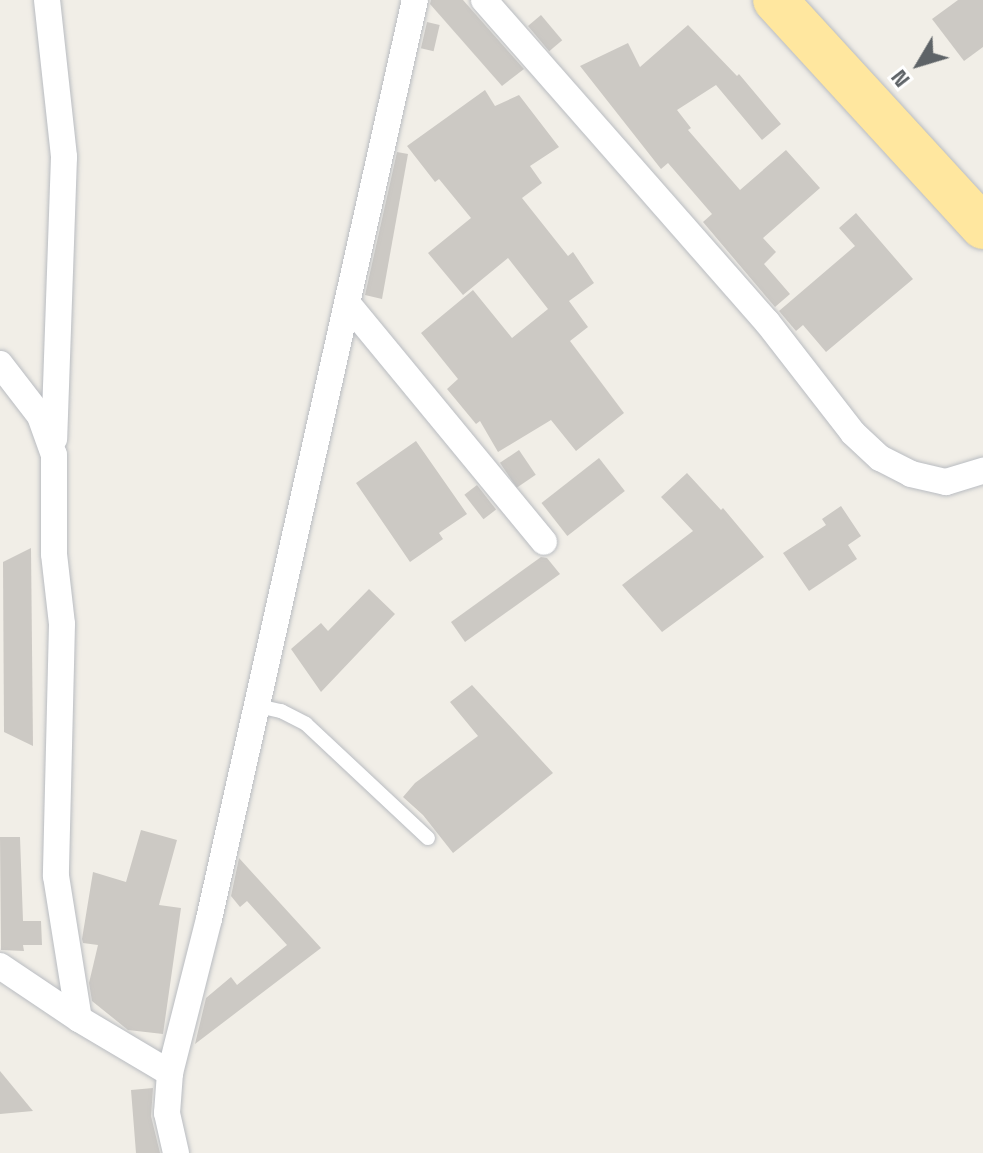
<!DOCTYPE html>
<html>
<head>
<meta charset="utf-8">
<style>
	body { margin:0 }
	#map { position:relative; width:983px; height:1153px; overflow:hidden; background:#f1eee7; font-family:"Space Grotesk",sans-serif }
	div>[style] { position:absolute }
	.building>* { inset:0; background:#ccc9c4; transform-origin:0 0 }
	.roads { filter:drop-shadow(0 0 2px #b9bcc1) drop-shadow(0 0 2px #b9bcc1) }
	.service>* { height:14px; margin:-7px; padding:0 7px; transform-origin:7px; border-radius:7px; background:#fff }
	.minor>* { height:26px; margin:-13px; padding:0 13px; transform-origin:13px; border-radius:13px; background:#fff }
	.trunk>* { height:44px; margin:-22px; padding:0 22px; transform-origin:22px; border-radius:22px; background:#ffe79f }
	span { translate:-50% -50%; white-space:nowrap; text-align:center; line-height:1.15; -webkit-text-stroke:6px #fff; paint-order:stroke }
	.north { position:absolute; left:879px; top:24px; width:80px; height:80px; -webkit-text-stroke:6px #fff; paint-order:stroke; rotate:232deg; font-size:22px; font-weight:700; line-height:32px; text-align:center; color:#5e6367 }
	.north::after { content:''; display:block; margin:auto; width:28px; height:36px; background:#5e6367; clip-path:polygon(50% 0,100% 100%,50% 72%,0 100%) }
</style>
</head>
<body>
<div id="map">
	<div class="building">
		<i style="clip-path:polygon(431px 0,463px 0,524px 69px,502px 86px,430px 4px)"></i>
		<i style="clip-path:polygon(958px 0,983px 0,983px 47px,964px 61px,932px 19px)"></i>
		<i style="left:541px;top:15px;width:33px;height:17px;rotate:50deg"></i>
		<i style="left:427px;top:22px;width:13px;height:27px;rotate:13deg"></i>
		<i style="clip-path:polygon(688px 25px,737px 76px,739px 74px,781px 124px,762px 140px,716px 85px,677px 110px,691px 128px,688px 130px,740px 190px,786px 150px,820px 188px,763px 238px,776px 252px,764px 264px,790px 294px,775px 307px,703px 222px,712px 214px,668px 163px,661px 169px,580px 66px,628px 43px,640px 67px)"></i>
		<i style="clip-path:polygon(485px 90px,495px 106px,519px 95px,559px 147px,530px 166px,542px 183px,522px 198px,568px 256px,573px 252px,594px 283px,569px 301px,588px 327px,570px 341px,624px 413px,576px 451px,551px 420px,498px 452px,480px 421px,476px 424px,447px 389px,458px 379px,421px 333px,473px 290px,512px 338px,548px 309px,508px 258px,463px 295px,428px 253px,471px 218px,439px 179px,435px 182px,407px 146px)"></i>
		<i style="clip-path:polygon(397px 152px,408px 154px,382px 299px,365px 295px)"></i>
		<i style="clip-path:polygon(856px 213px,913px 279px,826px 352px,803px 325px,796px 331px,779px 311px,855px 246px,839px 228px)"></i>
		<i style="clip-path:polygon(416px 441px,467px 514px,439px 533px,443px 539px,410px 562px,356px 483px)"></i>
		<i style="left:519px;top:450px;width:30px;height:23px;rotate:56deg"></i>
		<i style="left:599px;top:458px;width:42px;height:73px;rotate:52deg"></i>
		<i style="clip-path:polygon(687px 473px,721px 510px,723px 508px,764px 557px,662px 632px,622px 585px,693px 531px,661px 497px)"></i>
		<i style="left:477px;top:485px;width:31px;height:16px;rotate:52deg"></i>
		<i style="clip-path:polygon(841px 506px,861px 536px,848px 545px,857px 559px,809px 591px,783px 553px,826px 525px,822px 519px)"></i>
		<i style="clip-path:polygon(31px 548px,33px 746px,4px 732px,3px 562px)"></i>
		<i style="clip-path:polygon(541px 557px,547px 558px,560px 574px,465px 642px,451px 622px)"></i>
		<i style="clip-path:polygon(369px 589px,395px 614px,321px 692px,291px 649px,321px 623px,328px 631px)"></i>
		<i style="clip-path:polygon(472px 685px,553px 773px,453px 853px,423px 815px,403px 797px,415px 783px,478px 736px,450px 702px)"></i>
		<i style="clip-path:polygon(141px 830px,177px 840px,159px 905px,181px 908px,163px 1034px,128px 1030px,92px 1001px,89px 983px,98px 945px,83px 943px,82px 939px,93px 872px,126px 882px)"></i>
		<i style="clip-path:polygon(0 837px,20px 837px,23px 921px,41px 921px,42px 945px,23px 945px,24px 951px,1px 950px)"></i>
		<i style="clip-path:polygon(239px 858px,321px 948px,195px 1044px,206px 998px,231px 977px,237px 985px,287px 945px,247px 901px,240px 907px,231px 896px)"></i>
		<i style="clip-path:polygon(0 1071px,33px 1111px,0 1114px)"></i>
		<i style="clip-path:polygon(153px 1088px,151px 1116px,160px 1153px,136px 1153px,131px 1090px)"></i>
	</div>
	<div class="roads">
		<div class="service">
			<i style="left:254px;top:705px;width:28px;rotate:13deg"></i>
			<i style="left:281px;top:711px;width:28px;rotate:27deg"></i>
			<i style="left:306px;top:724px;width:167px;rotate:43.1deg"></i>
		</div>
		<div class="minor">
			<i style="left:47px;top:0;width:158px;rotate:83.8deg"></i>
			<i style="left:64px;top:157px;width:282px;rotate:92deg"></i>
			<i style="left:484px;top:0;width:429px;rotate:48.7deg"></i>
			<i style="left:767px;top:322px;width:140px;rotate:52.2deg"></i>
			<i style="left:853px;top:433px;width:37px;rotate:43deg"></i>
			<i style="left:880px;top:458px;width:35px;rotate:27deg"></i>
			<i style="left:911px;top:474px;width:36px;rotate:13deg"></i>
			<i style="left:946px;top:482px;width:39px;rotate:-17deg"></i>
			<i style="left:348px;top:304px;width:308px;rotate:50.5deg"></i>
			<i style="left:0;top:364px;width:66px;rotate:52.4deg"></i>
			<i style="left:40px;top:416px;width:41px;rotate:70.3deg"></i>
			<i style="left:54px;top:455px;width:99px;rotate:90deg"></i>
			<i style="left:54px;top:554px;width:70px;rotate:83.5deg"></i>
			<i style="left:62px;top:624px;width:252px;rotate:91.4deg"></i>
			<i style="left:56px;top:876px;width:145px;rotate:80.9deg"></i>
			<i style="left:0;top:966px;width:95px;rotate:33.9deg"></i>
			<i style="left:79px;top:1019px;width:106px;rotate:30.7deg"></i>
			<i style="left:176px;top:1153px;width:41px;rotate:-102.7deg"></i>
			<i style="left:167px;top:1113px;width:40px;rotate:-85.7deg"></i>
			<i style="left:170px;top:1073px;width:159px;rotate:-75.8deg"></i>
			<i style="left:209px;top:919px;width:942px;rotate:-77.37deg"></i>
		</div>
		<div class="trunk">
			<i style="left:775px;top:0;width:308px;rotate:47.5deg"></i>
		</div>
	</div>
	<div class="north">N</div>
</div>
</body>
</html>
